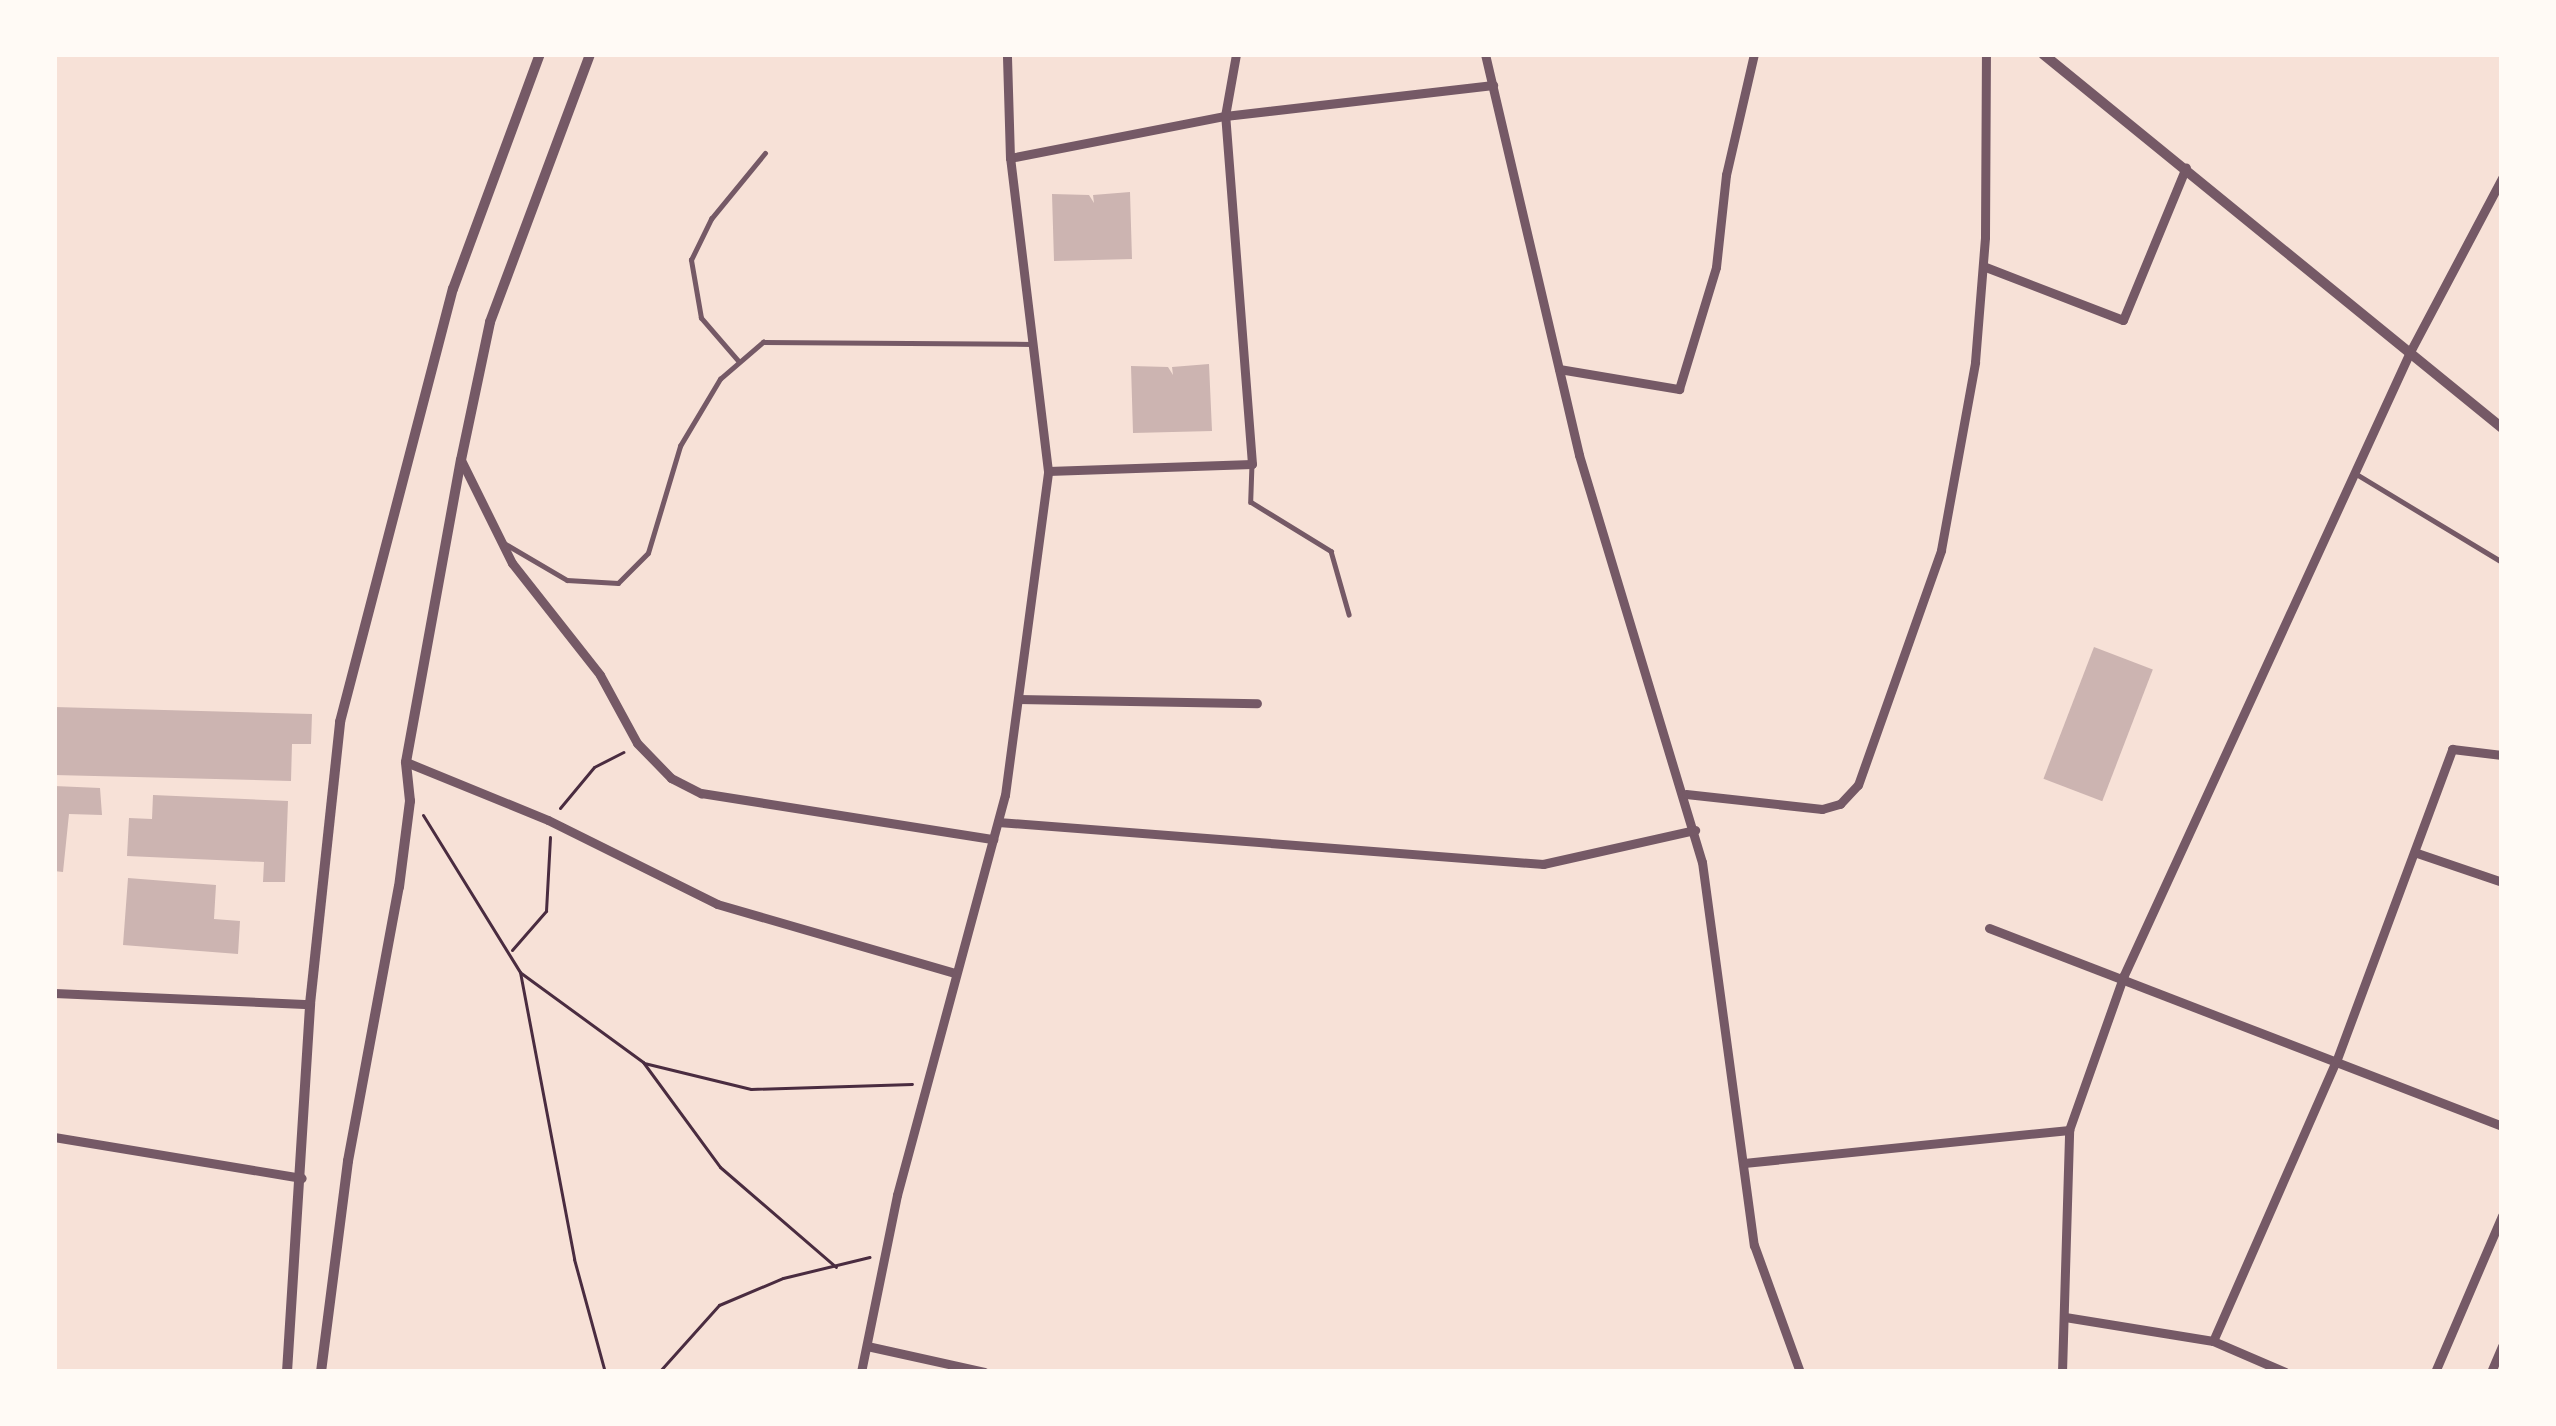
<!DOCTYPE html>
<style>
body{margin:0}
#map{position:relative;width:2556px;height:1426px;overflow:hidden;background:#f7e1d7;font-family:Jost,sans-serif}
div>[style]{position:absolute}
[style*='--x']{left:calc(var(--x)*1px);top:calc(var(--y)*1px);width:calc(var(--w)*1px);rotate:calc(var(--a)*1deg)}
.building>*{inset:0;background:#ccb4b1;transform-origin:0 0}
.path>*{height:3px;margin:-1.5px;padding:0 1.5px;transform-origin:1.5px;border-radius:1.5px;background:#4a2c40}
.service>*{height:4.5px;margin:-2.25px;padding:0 2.25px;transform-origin:2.25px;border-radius:2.25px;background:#755966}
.minor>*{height:9px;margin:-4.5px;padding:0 4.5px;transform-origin:4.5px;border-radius:4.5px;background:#755966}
.tertiary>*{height:10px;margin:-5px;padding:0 5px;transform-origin:5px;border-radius:5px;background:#755966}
span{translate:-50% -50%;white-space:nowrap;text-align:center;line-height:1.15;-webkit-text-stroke:10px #fffaf5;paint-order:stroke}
.frame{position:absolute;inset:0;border:57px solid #fffaf5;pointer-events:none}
</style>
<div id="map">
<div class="building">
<i style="clip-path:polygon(1130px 192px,1132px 259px,1054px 261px,1052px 194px,1089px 195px,1094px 203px,1093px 195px)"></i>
<i style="clip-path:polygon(1209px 364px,1212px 431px,1133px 433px,1131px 366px,1168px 367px,1173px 375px,1172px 367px)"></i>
<i style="left:2094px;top:647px;width:63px;height:141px;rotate:21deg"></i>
<i style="clip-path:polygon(54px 707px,312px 714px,311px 744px,292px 744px,291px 781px,54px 775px)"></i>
<i style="clip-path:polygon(54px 786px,100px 788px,102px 815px,69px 814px,63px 872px,54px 871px)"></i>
<i style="clip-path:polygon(153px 795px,288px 801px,285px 882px,263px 882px,264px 862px,127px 856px,129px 818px,152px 819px)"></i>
<i style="clip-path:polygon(128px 878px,216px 885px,214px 919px,240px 921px,238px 954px,123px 945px)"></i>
</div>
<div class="path">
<i style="--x:560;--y:808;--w:53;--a:-50.3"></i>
<i style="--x:594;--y:767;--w:33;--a:-27"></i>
<i style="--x:423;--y:815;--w:185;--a:58.3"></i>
<i style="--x:520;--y:972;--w:292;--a:79.3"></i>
<i style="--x:574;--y:1259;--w:117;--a:74.7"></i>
<i style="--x:512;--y:950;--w:52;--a:-48.9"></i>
<i style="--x:546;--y:911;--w:74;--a:-86.9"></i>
<i style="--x:521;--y:973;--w:151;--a:36.1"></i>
<i style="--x:643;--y:1062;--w:130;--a:53.7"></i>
<i style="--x:720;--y:1167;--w:153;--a:40.8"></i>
<i style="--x:644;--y:1063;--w:110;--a:13.7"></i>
<i style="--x:751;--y:1089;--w:161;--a:-1.8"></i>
<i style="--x:659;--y:1372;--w:90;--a:-48.2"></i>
<i style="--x:719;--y:1305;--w:69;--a:-22.9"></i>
<i style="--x:783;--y:1278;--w:89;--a:-13.6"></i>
</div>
<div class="service">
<i style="--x:739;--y:362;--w:58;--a:-130.8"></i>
<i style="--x:701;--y:318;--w:59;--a:-99.8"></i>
<i style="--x:691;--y:260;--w:46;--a:-64"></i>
<i style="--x:711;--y:219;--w:85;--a:-50.7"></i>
<i style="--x:1252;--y:464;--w:38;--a:92"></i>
<i style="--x:1251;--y:502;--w:94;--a:31.5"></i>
<i style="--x:1331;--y:551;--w:66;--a:74.1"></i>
<i style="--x:2358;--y:475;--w:168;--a:31.1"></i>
<i style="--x:504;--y:543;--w:73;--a:30.4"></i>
<i style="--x:567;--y:580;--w:51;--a:3.4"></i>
<i style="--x:618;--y:583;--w:42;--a:-45"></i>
<i style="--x:648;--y:553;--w:112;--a:-73.3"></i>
<i style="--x:680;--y:446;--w:78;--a:-59.2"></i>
<i style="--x:720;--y:379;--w:57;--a:-40.7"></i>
<i style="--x:763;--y:342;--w:269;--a:0.4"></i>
</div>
<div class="minor">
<i style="--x:1485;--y:54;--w:412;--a:76.8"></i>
<i style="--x:1579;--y:455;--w:425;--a:73.2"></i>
<i style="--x:1702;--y:862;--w:387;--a:82.3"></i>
<i style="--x:1754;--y:1245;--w:135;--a:70.1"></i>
<i style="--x:1010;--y:158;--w:219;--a:-11.1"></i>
<i style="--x:1225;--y:116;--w:270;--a:-6.6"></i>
<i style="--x:1983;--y:266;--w:150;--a:21.1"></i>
<i style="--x:2123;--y:320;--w:165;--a:-67.6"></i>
<i style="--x:1559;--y:369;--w:122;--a:9.5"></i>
<i style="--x:1679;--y:389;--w:127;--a:-73.1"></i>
<i style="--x:1716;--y:267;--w:93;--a:-83.8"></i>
<i style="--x:1726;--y:175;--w:124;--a:-77"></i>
<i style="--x:461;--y:460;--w:115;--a:63.7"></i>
<i style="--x:512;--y:563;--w:142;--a:51.8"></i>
<i style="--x:600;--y:675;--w:77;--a:61.4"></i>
<i style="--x:637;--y:743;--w:49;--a:45.8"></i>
<i style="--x:671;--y:778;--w:34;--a:27"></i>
<i style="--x:701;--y:793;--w:296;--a:9"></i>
<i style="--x:1048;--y:471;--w:204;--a:-2"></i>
<i style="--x:1252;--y:464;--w:349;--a:-94.4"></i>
<i style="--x:1225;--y:116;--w:63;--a:-79.9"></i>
<i style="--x:1018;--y:699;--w:239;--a:1"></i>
<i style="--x:406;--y:762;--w:153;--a:22.2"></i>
<i style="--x:548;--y:820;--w:189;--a:26.4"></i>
<i style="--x:717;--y:904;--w:248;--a:16.2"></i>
<i style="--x:1686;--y:794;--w:137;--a:6.3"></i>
<i style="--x:1822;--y:809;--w:19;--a:-16"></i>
<i style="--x:1840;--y:804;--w:26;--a:-47"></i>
<i style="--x:1858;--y:785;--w:249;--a:-70.5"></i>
<i style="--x:1941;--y:550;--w:191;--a:-79.7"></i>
<i style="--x:1975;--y:362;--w:125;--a:-85.4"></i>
<i style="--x:1985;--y:237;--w:183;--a:-89.7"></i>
<i style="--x:998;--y:822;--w:547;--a:4.41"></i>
<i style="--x:1543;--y:864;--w:156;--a:-12.6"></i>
<i style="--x:2417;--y:853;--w:90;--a:18.8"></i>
<i style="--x:1989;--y:928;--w:550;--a:21.1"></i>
<i style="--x:54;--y:993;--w:256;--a:2.5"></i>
<i style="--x:54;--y:1137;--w:251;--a:9.4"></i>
<i style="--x:1744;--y:1163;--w:327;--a:-5.8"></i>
<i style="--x:2065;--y:1317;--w:150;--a:9.2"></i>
<i style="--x:867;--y:1346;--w:120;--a:12.5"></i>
<i style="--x:861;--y:1372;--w:181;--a:-78.5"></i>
<i style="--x:897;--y:1195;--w:414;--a:-74.9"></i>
<i style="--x:1005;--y:795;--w:327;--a:-82.4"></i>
<i style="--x:1048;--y:471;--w:315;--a:-96.9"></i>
<i style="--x:1010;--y:158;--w:104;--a:-91.7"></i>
<i style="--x:2062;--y:1372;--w:242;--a:-88.3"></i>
<i style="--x:2069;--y:1130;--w:164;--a:-70.5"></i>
<i style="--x:2124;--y:975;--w:688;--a:-65.34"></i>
<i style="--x:2411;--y:350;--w:195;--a:-62.1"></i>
<i style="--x:2285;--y:1372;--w:78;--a:-156.7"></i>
<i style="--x:2213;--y:1341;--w:308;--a:-66.3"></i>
<i style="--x:2337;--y:1059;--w:331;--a:-69.6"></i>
<i style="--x:2452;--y:749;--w:50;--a:6.8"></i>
<i style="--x:2435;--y:1372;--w:170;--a:-66.8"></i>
<i style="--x:2491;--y:1372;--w:28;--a:-67"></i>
</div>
<div class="tertiary">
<i style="--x:2043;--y:54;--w:592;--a:39.17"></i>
<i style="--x:287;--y:1372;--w:369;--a:-86.4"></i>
<i style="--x:310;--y:1004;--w:284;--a:-83.9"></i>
<i style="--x:340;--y:722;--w:448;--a:-75.4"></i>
<i style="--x:453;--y:289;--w:251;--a:-69.7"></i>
<i style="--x:321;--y:1372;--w:213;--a:-82.7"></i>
<i style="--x:348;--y:1161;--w:279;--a:-79.5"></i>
<i style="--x:399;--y:887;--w:87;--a:-82.7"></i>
<i style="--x:410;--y:801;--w:39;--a:-96"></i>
<i style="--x:406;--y:762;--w:307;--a:-79.7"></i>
<i style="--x:461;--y:460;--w:141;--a:-78.1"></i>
<i style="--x:490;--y:322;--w:286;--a:-69.5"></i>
</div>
<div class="frame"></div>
</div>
